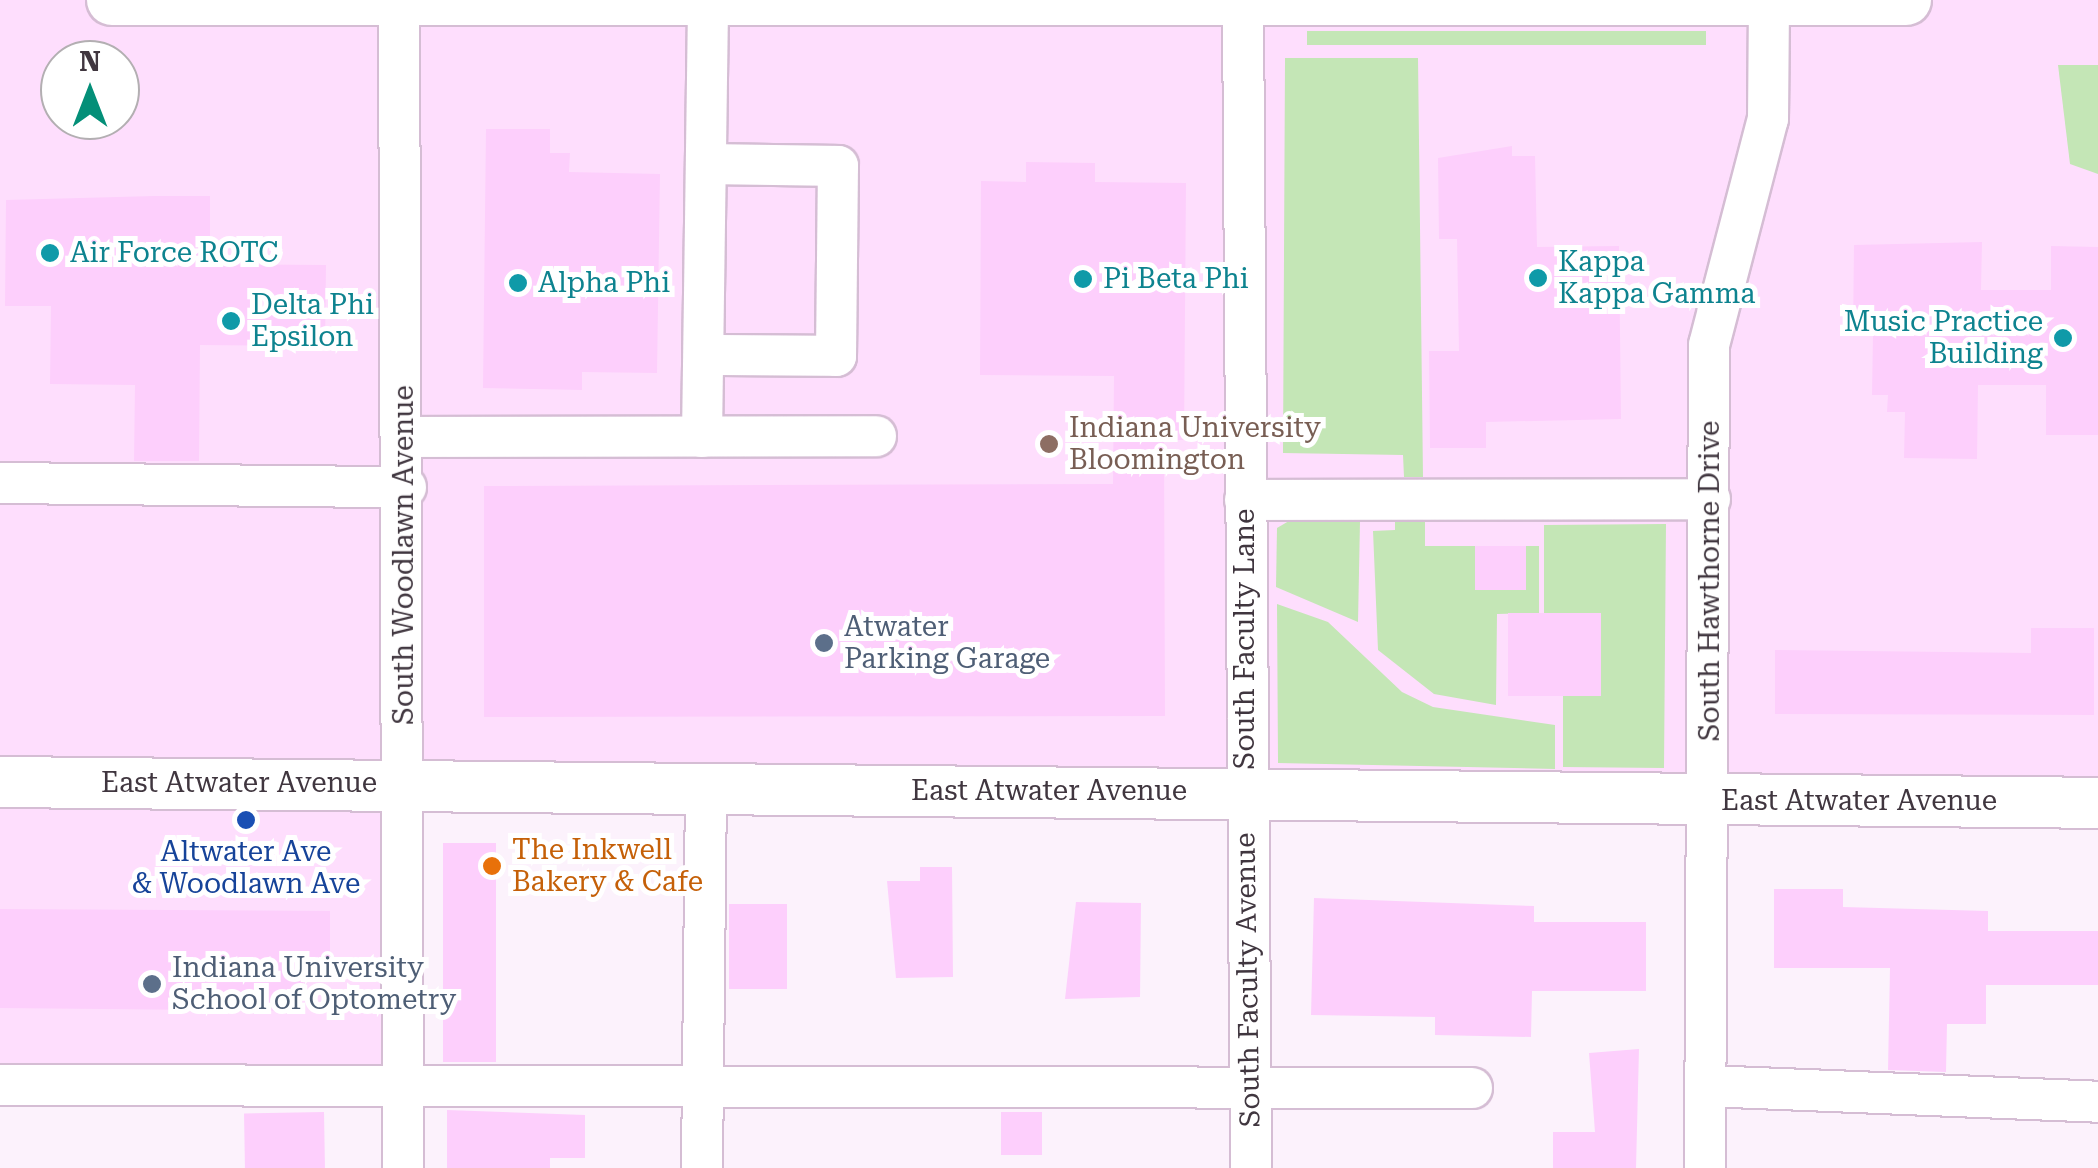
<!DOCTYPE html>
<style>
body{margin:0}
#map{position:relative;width:2098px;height:1168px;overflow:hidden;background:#fcf2fc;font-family:"Roboto Serif",serif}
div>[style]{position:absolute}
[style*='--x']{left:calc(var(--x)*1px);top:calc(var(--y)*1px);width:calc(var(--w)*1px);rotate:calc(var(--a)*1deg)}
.built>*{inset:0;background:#fedefd}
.green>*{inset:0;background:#c4e6b6;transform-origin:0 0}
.building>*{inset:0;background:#fdcffc;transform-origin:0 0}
.roads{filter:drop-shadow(2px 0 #d5bdd4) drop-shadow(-2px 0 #d5bdd4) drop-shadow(0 2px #d5bdd4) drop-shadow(0 -2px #d5bdd4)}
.minor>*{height:40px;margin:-20px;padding:0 20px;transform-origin:20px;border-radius:20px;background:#fff}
.major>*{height:50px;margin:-25px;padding:0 25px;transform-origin:25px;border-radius:25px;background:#fff}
.dots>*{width:28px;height:28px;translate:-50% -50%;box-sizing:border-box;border:5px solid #fff;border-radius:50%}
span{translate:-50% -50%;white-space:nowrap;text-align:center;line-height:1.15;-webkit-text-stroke:10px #fff;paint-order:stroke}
.culture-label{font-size:28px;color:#0d838f}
.left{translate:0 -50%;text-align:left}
.right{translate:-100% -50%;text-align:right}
.education-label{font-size:28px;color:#785e54}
.street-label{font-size:28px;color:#40363f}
.service-label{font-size:28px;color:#4e5e75}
.food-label{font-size:28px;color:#c56008}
.transit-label{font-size:28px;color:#164399}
.north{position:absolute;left:40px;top:40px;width:100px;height:100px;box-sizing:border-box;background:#fff;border:2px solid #b3afb2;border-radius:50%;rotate:0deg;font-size:28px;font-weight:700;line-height:40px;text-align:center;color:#40363f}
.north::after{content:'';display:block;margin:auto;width:35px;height:45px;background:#048f78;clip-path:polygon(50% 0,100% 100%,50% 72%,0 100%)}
</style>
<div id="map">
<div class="built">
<i style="clip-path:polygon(evenodd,0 0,2098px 0,2098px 788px,388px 768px,388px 1075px,0 1075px,0 0,60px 60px,120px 60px,120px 120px,60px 120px,60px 60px)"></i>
</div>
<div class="green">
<i style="left:1706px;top:31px;width:14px;height:399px;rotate:90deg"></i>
<i style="clip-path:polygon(1285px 58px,1418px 58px,1423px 477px,1404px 477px,1403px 455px,1283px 453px)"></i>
<i style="clip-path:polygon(2058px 65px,2098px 65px,2098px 174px,2070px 164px)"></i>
<i style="clip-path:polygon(1395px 517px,1425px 517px,1425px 546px,1475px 546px,1476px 590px,1525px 590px,1526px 546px,1539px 546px,1539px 613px,1497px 614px,1496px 705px,1434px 694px,1378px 650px,1373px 531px,1395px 530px)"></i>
<i style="clip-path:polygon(1294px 518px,1360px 521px,1358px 622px,1276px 587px,1277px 528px)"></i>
<i style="clip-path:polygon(1666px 524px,1664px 768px,1563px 767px,1563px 696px,1601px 696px,1601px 614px,1544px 613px,1544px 525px)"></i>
<i style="clip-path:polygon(1277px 604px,1328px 622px,1402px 692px,1433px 707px,1555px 725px,1555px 769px,1278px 763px)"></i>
</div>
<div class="building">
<i style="clip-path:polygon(486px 129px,550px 129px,550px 153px,570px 153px,569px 172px,660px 174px,657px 373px,582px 372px,582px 390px,483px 388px)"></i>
<i style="clip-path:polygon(1512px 146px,1512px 156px,1535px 156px,1537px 247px,1619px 246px,1621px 419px,1486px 422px,1486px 448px,1430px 448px,1429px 351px,1459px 351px,1457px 239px,1439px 239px,1438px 158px)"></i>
<i style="clip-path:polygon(1026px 162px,1095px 163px,1095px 182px,1186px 183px,1184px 440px,1164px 440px,1165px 716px,484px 717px,484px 486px,1113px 484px,1114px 376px,980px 375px,981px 181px,1026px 182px)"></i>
<i style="clip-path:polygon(154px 196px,210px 196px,210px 264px,326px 265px,325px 346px,200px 345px,199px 461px,134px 461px,135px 385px,50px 384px,51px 306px,5px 306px,6px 200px)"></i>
<i style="clip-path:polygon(1982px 242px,1981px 290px,2051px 290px,2051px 246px,2098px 247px,2098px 435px,2046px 435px,2046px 385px,1978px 385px,1977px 459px,1904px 458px,1905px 412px,1887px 412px,1888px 395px,1872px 395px,1873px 335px,1853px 334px,1854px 245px)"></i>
<i style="left:1475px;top:546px;width:51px;height:44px"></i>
<i style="left:1508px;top:613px;width:93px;height:83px"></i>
<i style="clip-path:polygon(2031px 628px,2094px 628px,2094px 715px,1775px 714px,1775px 650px,2031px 653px)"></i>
<i style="left:496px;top:843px;width:219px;height:53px;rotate:90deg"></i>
<i style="clip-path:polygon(920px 867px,952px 867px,953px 977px,896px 978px,887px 881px,920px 881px)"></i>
<i style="clip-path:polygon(1774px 889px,1843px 889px,1843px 907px,1988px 911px,1988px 931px,2098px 931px,2098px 985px,1986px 985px,1986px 1024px,1947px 1024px,1946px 1072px,1888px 1070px,1890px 968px,1774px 968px)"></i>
<i style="clip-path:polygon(1314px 898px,1534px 906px,1534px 922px,1646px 922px,1646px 991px,1532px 991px,1531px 1037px,1435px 1035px,1435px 1017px,1311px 1015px)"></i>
<i style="clip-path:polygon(1076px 902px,1141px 903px,1140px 997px,1065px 999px)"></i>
<i style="left:729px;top:904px;width:58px;height:85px"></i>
<i style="clip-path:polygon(0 909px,330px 911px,330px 958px,304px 960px,302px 1011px,0 1008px)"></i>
<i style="clip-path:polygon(1639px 1049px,1636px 1168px,1553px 1168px,1553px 1132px,1595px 1132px,1589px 1053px)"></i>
<i style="clip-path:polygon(447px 1110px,585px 1115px,585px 1158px,550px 1158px,550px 1168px,447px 1168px)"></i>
<i style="left:324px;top:1112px;width:56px;height:80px;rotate:89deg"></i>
<i style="left:1001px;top:1112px;width:41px;height:43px"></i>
</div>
<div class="roads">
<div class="minor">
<i style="--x:399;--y:2;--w:1166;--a:89.8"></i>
<i style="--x:1243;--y:5;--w:1163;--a:89.61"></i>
<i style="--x:705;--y:355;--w:131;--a:0.4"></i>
<i style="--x:836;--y:356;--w:190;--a:-89.4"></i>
<i style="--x:838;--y:166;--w:129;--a:-179.1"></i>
<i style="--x:406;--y:437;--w:470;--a:-0.1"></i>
<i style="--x:702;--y:437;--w:432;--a:-89.2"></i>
<i style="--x:0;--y:483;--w:406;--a:0.6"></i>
<i style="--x:1245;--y:500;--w:465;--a:-0.1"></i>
<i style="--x:0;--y:1085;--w:1472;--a:0.12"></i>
<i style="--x:1706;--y:1086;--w:392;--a:2.3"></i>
<i style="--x:702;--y:1168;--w:379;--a:-89.4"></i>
<i style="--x:1705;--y:1168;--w:823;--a:-89.72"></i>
<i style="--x:1709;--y:345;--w:234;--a:-75.4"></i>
<i style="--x:1768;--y:119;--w:118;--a:-89.5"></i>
</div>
<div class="major">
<i style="--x:112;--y:0;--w:1794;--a:0"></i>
<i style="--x:0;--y:782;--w:2098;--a:0.57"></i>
</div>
</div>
<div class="dots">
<i style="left:50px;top:253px;background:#0f9aa8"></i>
<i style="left:1538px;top:278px;background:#0f9aa8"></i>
<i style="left:1083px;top:279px;background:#0f9aa8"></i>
<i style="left:518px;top:283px;background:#0f9aa8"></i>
<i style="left:231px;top:321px;background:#0f9aa8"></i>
<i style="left:2063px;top:338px;background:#0f9aa8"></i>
<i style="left:1049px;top:444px;background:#8d6e63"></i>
<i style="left:824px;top:643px;background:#5c6f8a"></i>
<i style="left:246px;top:820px;background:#1a4fb4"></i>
<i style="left:492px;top:866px;background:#e8710a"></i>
<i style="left:152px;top:984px;background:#5c6f8a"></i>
</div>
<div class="culture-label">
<span class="left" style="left:70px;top:253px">Air Force ROTC</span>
<span class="left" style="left:1558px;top:278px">Kappa<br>Kappa Gamma</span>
<span class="left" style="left:1103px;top:279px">Pi Beta Phi</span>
<span class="left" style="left:538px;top:283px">Alpha Phi</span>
<span class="left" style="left:251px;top:321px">Delta Phi<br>Epsilon</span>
<span class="right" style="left:2043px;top:338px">Music Practice<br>Building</span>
</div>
<div class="education-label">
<span class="left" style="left:1069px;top:444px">Indiana University<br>Bloomington</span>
</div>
<div class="street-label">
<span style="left:404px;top:555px;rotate:-90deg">South Woodlawn Avenue</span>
<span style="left:1710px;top:581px;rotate:-90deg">South Hawthorne Drive</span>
<span style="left:1245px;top:639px;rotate:-90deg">South Faculty Lane</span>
<span style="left:239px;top:783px">East Atwater Avenue</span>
<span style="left:1049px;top:791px">East Atwater Avenue</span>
<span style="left:1859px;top:801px">East Atwater Avenue</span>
<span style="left:1248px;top:980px;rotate:-91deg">South Faculty Avenue</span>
</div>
<div class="service-label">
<span class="left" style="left:844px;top:643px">Atwater<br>Parking Garage</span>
<span class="left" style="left:172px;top:984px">Indiana University<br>School of Optometry</span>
</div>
<div class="food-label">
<span class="left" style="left:512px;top:866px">The Inkwell<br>Bakery &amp; Cafe</span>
</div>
<div class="transit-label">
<span style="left:246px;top:868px">Altwater Ave<br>&amp; Woodlawn Ave</span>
</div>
<div class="north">N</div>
</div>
